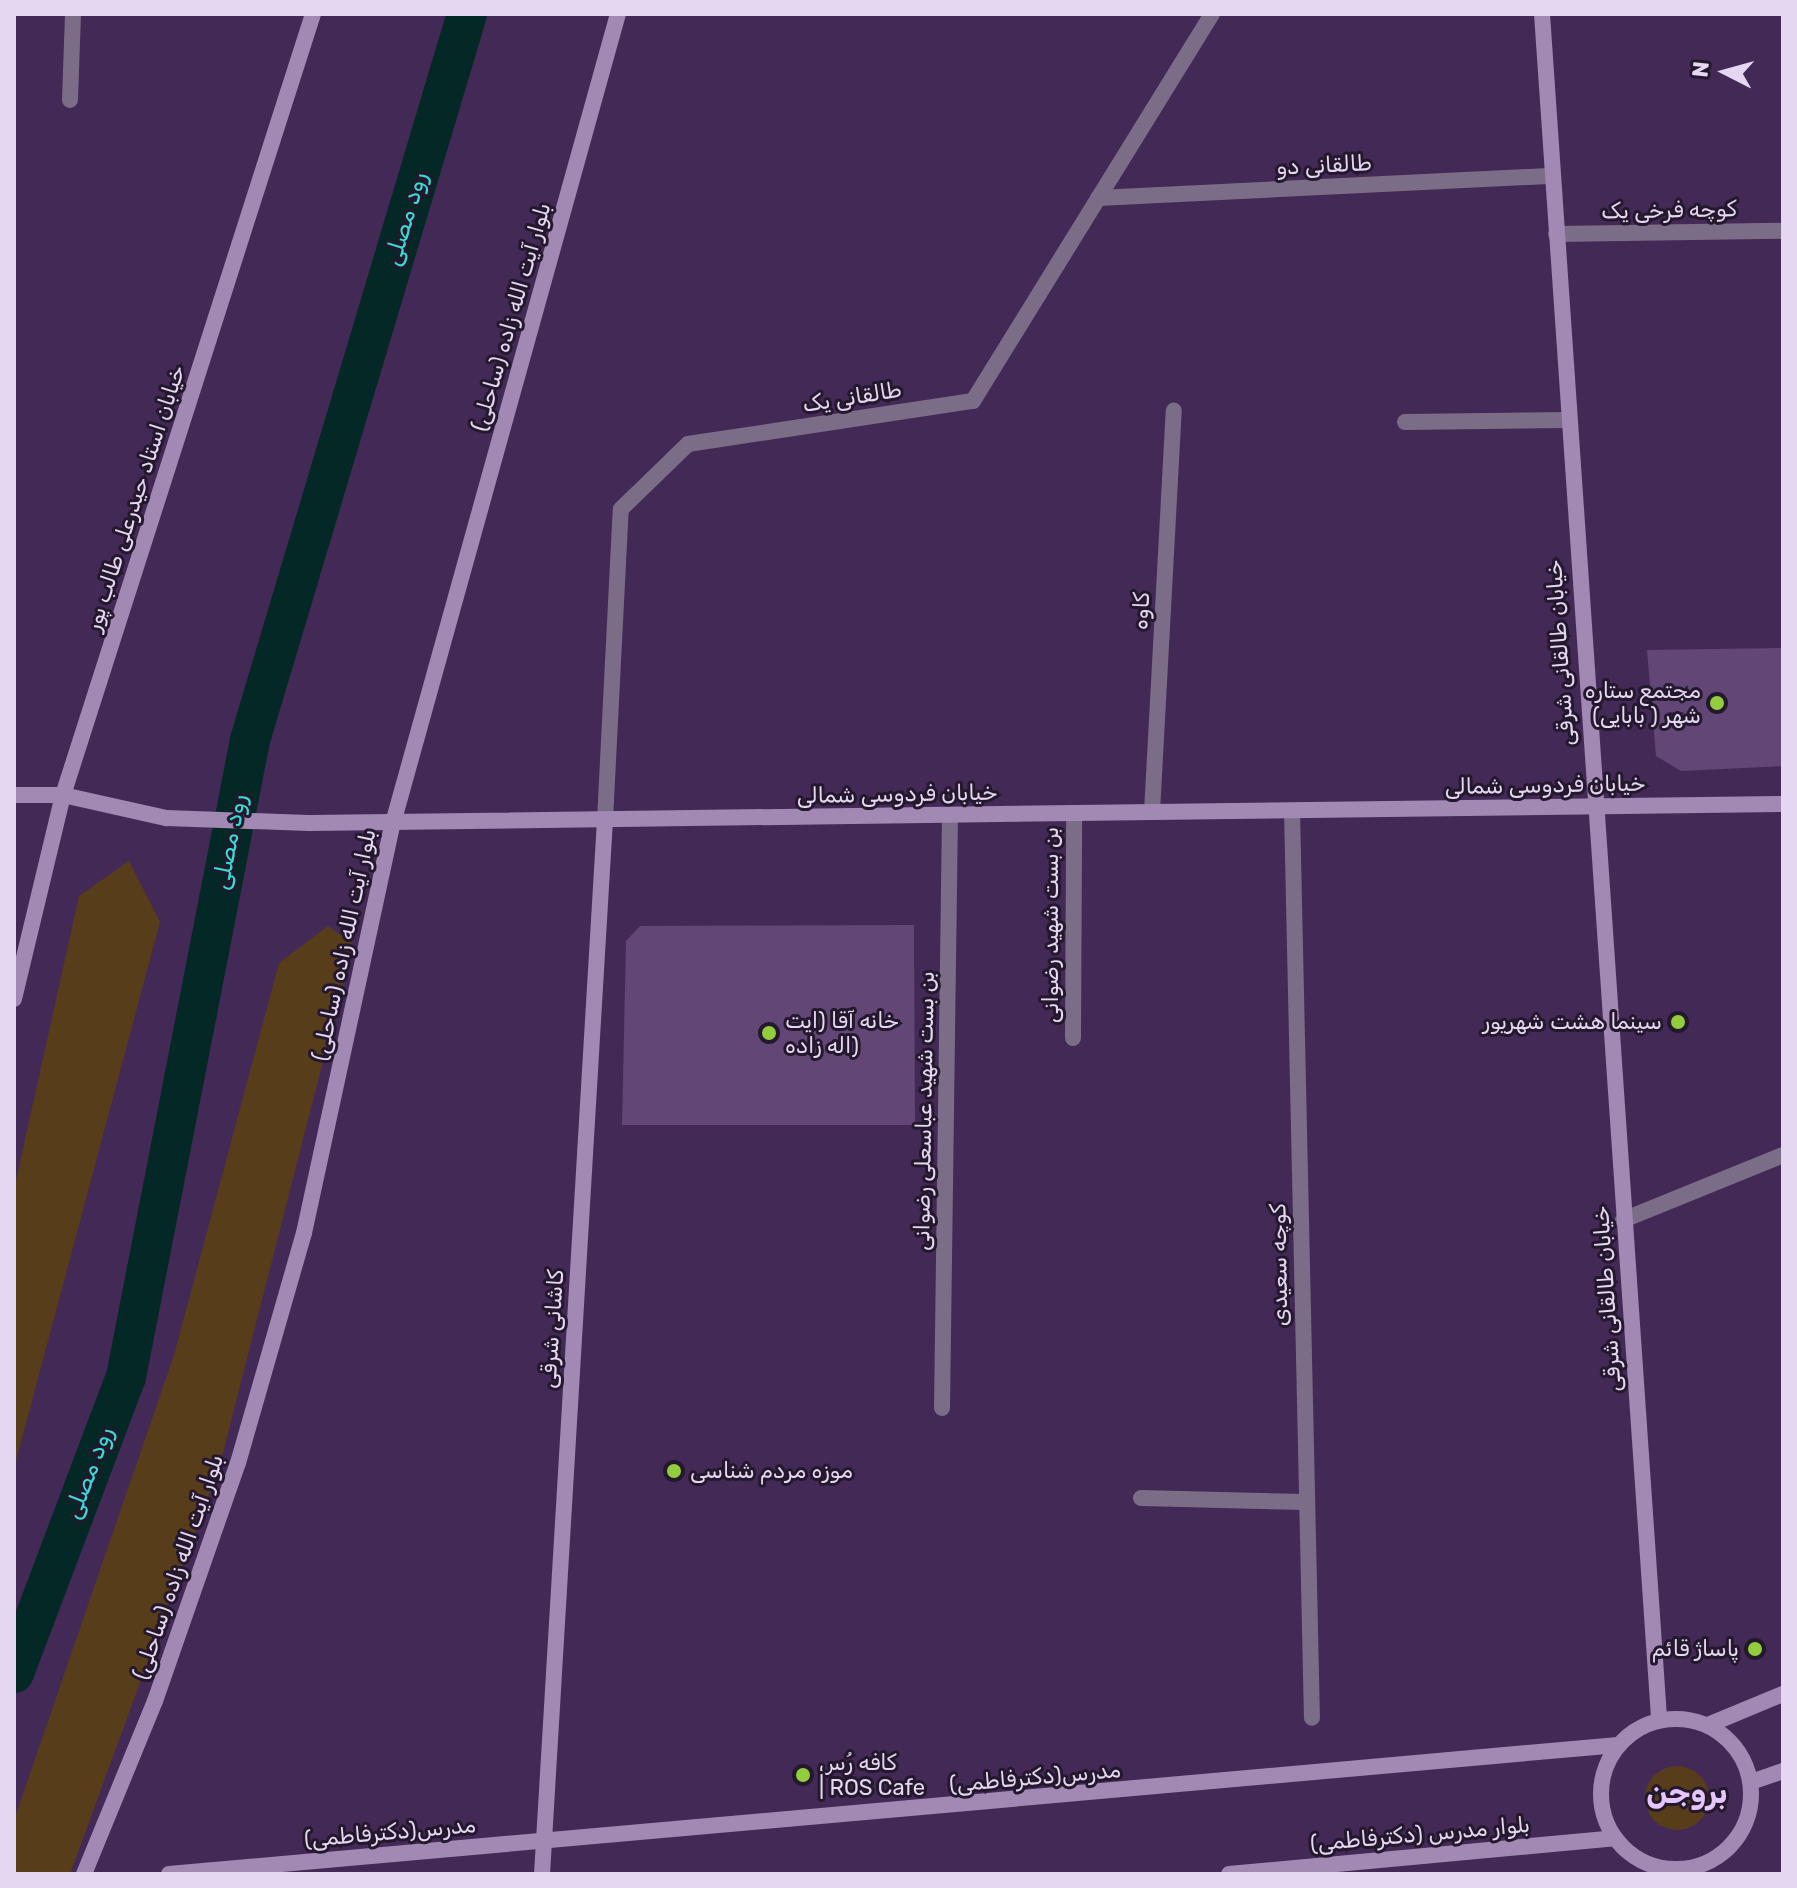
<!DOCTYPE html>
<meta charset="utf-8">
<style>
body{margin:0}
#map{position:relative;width:1797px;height:1888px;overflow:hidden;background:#432956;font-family:Rubik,"Noto Naskh Arabic",sans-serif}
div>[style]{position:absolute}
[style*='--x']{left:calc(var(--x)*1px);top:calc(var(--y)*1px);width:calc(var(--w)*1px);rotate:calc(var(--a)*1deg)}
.green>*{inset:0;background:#583d1b}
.round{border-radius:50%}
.canal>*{height:40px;margin:-20px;padding:0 20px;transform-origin:20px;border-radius:20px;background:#042826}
.building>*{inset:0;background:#624776}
.lane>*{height:16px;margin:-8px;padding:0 8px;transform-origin:8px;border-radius:8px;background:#7b6c87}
.street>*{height:16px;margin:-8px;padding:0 8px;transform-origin:8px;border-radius:8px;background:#7b6c87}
.secondary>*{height:16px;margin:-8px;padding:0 8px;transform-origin:8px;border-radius:8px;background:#a189b4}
.secondary>.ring{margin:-8px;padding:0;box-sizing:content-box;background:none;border:16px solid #a189b4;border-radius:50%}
.dots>*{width:22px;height:22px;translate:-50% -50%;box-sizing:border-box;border:4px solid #24182c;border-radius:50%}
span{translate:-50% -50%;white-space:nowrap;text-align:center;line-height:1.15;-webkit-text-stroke:6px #24182c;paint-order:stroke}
.street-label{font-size:22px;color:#e5d6f2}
.poi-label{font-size:22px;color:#e5d6f2}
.right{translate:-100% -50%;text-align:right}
.left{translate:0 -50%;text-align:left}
.water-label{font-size:24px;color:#35ddd4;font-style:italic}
.district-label{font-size:30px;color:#e4c6fd;font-weight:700}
.frame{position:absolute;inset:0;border:16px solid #e5d6f2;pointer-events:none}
.north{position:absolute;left:1685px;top:32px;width:80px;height:80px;-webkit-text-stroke:6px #24182c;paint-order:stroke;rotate:276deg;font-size:22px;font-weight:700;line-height:32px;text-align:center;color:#e5d6f2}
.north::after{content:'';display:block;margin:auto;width:28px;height:36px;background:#e5d6f2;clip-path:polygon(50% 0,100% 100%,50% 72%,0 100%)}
</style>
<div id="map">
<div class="green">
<i style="clip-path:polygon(129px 861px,160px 922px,14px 1468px,14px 1189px,79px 896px)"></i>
<i style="clip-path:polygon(328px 926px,353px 944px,220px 1464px,70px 1874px,14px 1874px,14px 1820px,174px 1355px,279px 963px)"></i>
<i class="round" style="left:1645px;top:1766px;width:64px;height:64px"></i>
</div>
<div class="canal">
<i style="--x:14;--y:1673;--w:316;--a:-69.3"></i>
<i style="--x:126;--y:1377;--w:649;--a:-78.98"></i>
<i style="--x:250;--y:740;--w:758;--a:-73.36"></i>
</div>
<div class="building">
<i style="clip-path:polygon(1783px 648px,1783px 766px,1681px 771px,1656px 756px,1647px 650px)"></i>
<i style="clip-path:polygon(914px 925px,915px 1125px,622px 1125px,626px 941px,640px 926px)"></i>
</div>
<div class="lane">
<i style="--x:1141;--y:1498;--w:164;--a:1.4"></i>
</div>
<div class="street">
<i style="--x:70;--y:100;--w:86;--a:-88"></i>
<i style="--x:1098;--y:198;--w:455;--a:-2.8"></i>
<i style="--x:1556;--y:234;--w:227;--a:-0.8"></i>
<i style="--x:1405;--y:422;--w:163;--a:-0.7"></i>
<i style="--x:1292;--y:811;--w:907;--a:88.74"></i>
<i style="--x:1152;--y:812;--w:402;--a:-86.9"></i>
<i style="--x:605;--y:820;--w:311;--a:-87.1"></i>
<i style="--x:621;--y:509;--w:93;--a:-44.1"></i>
<i style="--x:688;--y:444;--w:288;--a:-8.6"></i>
<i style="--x:973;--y:401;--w:455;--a:-58.3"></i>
<i style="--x:1073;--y:1038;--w:225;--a:-89.7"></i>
<i style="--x:1623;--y:1220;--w:173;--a:-22.1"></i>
<i style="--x:942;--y:1408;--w:593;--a:-89.23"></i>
</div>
<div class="secondary">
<i style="--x:1542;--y:14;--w:1709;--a:86.07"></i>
<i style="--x:14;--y:795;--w:49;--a:0"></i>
<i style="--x:63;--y:795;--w:106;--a:12.6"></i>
<i style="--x:166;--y:818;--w:143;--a:2"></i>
<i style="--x:309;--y:823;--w:1474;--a:-0.74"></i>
<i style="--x:14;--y:999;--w:210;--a:-76.5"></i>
<i style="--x:63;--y:795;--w:820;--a:-72.25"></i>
<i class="ring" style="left:1601px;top:1719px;width:134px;height:134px"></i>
<i style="--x:1708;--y:1725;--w:81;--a:-22.5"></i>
<i style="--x:1751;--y:1782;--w:34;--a:-19"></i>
<i style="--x:84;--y:1874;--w:187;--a:-67.7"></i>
<i style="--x:155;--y:1701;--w:252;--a:-70.8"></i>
<i style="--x:238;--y:1463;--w:239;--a:-74"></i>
<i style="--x:304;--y:1233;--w:420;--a:-77.8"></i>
<i style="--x:393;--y:823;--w:840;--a:-74.46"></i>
<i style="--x:169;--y:1874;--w:1455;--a:-5.09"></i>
<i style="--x:542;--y:1874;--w:1056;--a:-86.58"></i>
<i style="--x:1229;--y:1874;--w:387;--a:-5.3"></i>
</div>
<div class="dots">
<i style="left:1717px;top:703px;background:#92cd3e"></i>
<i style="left:1678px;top:1022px;background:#92cd3e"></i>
<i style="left:769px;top:1033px;background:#92cd3e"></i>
<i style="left:674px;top:1471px;background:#92cd3e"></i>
<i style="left:1755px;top:1649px;background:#92cd3e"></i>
<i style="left:803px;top:1775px;background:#92cd3e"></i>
</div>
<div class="street-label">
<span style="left:1324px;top:165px;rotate:-3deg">طالقانی دو</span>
<span style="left:1669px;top:210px;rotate:-1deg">کوچه فرخی یک</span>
<span style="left:511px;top:317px;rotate:-74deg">بلوار آیت الله زاده (ساحلی)</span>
<span style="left:852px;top:397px;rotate:-9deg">طالقانی یک</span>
<span style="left:135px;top:498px;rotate:-72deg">خیابان استاد حیدرعلی طالب پور</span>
<span style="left:1141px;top:611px;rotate:-87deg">کاوه</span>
<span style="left:1560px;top:653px;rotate:-94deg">خیابان طالقانی شرقی</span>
<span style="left:1545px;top:785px;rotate:-1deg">خیابان فردوسی شمالی</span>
<span style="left:897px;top:794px;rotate:-1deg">خیابان فردوسی شمالی</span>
<span style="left:1051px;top:925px;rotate:-90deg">بن بست شهید رضوانی</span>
<span style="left:344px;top:945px;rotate:-78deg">بلوار آیت الله زاده (ساحلی)</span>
<span style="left:924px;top:1111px;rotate:-89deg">بن بست شهید عباسعلی رضوانی</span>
<span style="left:1279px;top:1265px;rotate:-91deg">کوچه سعیدی</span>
<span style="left:1607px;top:1299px;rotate:-94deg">خیابان طالقانی شرقی</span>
<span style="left:552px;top:1329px;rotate:-86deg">کاشانی شرقی</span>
<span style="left:178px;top:1567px;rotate:-71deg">بلوار آیت الله زاده (ساحلی)</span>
<span style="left:1035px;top:1777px;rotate:-5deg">مدرس(دکترفاطمی)</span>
<span style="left:390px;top:1832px;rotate:-5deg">مدرس(دکترفاطمی)</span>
<span style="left:1420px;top:1834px;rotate:-5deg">بلوار مدرس (دکترفاطمی)</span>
</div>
<div class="poi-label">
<span class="right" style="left:1701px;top:703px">مجتمع ستاره<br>شهر ( بابایی)</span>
<span class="left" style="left:785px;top:1033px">خانه آقا (ایت<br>اله زاده)</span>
<span class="right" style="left:1662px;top:1022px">سینما هشت شهریور</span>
<span class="left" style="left:690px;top:1471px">موزه مردم شناسی</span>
<span class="right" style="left:1739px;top:1649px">پاساژ قائم</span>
<span class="left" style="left:819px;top:1775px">کافه رُس<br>| ROS Cafe</span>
</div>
<div class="water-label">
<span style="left:406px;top:219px;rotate:-73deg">رود مصلی</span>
<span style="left:230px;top:842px;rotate:-79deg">رود مصلی</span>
<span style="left:89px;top:1473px;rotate:-69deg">رود مصلی</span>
</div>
<div class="district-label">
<span style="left:1687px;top:1793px">بروجن</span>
</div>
<div class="frame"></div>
<div class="north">N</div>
</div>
